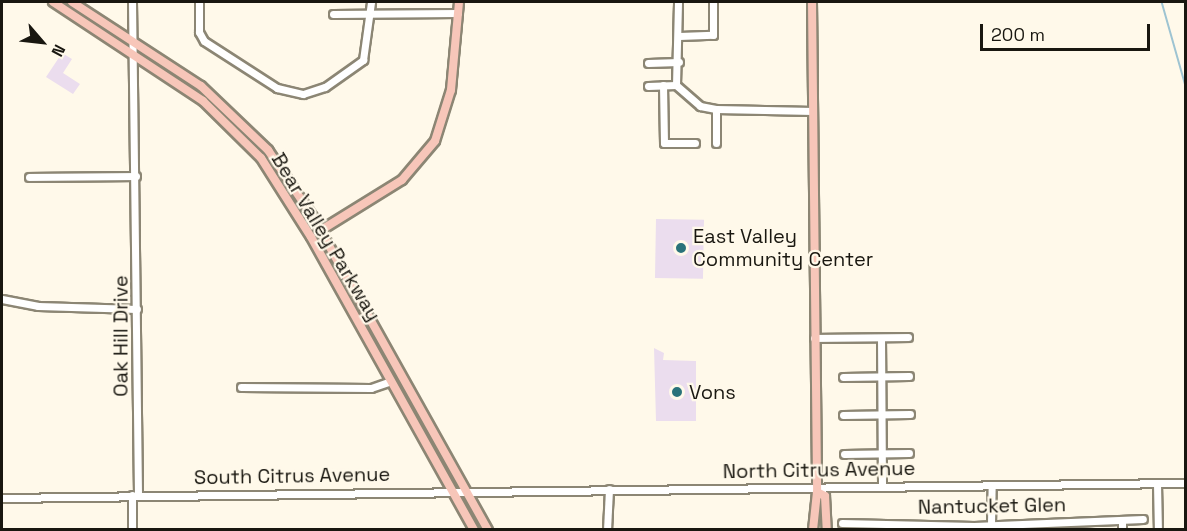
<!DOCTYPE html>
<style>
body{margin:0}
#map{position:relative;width:1187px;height:531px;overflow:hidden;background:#fff9ea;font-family:"Space Grotesk",sans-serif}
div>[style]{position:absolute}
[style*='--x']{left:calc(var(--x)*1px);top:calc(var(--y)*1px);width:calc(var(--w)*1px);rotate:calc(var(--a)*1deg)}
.stream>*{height:1.5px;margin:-0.75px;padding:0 0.75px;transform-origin:0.75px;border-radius:0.75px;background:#9ec4d2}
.building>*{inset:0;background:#ebddee;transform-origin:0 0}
.roads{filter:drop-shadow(2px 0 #8c8674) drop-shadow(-2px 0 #8c8674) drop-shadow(0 2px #8c8674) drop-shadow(0 -2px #8c8674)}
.minor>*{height:7px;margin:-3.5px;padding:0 3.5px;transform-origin:3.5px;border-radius:3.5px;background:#fff}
.major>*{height:8px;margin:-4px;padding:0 4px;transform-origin:4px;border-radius:4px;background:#f7c6b9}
.dots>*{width:16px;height:16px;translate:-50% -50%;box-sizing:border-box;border:3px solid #fff9ea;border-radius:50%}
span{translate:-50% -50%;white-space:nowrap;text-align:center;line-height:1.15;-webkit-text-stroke:4.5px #fff9ea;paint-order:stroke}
.street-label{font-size:20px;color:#191710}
.poi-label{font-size:20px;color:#191710}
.left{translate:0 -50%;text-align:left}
.frame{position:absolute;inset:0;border:3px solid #191710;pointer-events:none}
.north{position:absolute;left:12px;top:12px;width:60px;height:60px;-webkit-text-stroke:4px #fff9ea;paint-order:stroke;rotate:118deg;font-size:16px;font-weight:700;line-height:24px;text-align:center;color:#191710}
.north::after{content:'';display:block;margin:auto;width:21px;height:27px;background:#191710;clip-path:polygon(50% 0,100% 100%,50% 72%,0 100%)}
.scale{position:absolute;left:980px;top:24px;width:170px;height:27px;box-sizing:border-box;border:3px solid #191710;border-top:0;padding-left:8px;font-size:18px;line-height:21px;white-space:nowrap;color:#191710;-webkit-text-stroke:4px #fff9ea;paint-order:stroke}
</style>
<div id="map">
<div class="stream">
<i style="--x:1162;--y:2;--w:87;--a:74.1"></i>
</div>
<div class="building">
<i style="clip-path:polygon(62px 53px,72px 59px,63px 73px,80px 84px,73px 94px,46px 77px)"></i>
<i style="left:656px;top:219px;width:48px;height:59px;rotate:1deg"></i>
<i style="clip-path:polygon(654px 348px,664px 353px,663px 360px,696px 361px,696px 421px,656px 421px)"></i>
</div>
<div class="roads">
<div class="minor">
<i style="--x:132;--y:2;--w:493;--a:89.3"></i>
<i style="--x:199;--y:2;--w:30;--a:90"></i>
<i style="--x:199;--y:32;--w:10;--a:61"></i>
<i style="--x:204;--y:41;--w:87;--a:32.8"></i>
<i style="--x:277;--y:88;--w:27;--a:13"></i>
<i style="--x:303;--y:94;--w:23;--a:-18"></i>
<i style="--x:325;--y:87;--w:47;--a:-35.4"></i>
<i style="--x:363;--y:60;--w:59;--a:-82.1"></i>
<i style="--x:333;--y:14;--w:125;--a:-0.5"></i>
<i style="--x:679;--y:36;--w:34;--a:-2"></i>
<i style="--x:713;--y:35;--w:33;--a:-90"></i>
<i style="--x:648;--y:63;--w:31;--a:-2"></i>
<i style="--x:663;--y:85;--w:58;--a:89"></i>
<i style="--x:664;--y:143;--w:31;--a:0"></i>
<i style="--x:676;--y:85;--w:32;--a:41"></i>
<i style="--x:700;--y:106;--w:16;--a:11"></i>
<i style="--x:716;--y:109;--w:97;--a:1.2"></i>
<i style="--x:676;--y:85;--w:83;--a:-88.6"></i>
<i style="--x:648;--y:86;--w:28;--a:-2"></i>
<i style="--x:716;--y:143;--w:34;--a:-90"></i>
<i style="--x:29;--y:177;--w:107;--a:-0.5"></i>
<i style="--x:2;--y:299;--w:37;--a:11"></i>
<i style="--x:38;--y:306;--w:99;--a:1.7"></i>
<i style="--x:814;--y:338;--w:94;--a:-0.6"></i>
<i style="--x:881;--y:338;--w:147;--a:89.6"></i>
<i style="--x:843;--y:377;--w:66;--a:-0.9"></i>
<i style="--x:241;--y:387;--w:130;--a:0.4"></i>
<i style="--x:371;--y:388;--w:21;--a:-19"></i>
<i style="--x:843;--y:415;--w:67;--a:-0.9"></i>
<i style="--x:844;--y:454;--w:65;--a:-0.9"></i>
<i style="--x:1157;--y:484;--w:46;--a:88.8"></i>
<i style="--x:132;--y:495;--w:35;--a:90"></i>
<i style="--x:2;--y:498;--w:1184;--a:-0.73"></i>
<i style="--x:1122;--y:520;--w:10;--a:90"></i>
<i style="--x:842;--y:523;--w:132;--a:1.3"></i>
<i style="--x:974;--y:526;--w:169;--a:-2.4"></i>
<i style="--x:991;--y:524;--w:39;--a:-89"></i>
<i style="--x:607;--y:530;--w:41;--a:-87.2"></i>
</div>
<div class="major">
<i style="--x:53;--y:2;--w:180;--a:33.4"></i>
<i style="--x:203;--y:101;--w:81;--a:44.5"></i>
<i style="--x:261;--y:158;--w:93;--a:57.7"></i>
<i style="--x:311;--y:237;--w:335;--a:60.9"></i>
<i style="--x:72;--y:2;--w:154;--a:33.1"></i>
<i style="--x:201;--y:86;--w:93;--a:43.7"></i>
<i style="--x:268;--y:150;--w:81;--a:56.1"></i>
<i style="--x:313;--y:217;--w:359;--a:60.8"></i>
<i style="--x:812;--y:2;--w:490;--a:89.4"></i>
<i style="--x:817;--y:492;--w:38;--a:96"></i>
<i style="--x:318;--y:232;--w:99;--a:-31.8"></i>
<i style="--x:402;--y:180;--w:51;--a:-49.8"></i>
<i style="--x:435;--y:141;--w:53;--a:-72.6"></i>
<i style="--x:451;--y:90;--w:88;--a:-84.8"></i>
<i style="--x:817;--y:492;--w:9;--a:27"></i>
<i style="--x:825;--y:496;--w:34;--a:87"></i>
</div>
</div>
<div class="dots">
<i style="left:681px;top:248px;background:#29727a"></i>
<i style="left:677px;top:392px;background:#29727a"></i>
</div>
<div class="street-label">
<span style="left:326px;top:237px;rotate:59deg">Bear Valley Parkway</span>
<span style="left:121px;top:336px;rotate:-90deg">Oak Hill Drive</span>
<span style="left:819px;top:470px;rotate:-1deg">North Citrus Avenue</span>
<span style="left:292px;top:476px;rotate:-1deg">South Citrus Avenue</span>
<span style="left:992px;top:506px;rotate:-1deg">Nantucket Glen</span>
</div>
<div class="poi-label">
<span class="left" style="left:693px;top:248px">East Valley<br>Community Center</span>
<span class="left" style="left:689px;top:392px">Vons</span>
</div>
<div class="frame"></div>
<div class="north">N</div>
<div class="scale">200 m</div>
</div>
